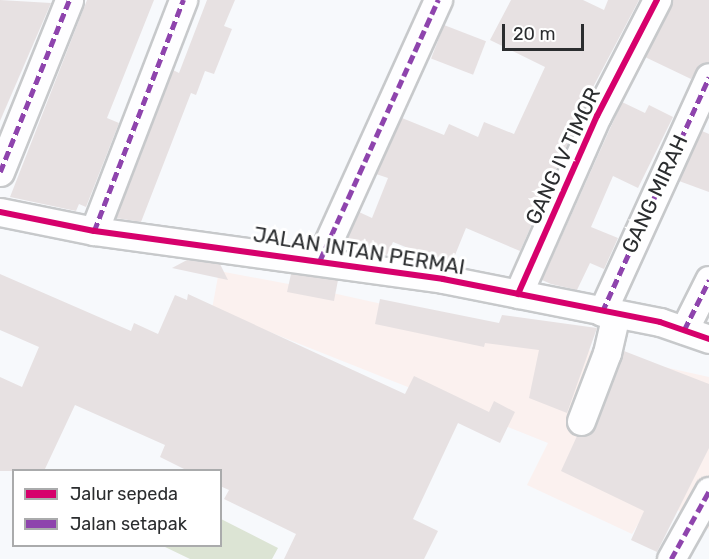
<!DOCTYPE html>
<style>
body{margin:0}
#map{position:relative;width:709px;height:559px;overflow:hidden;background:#f7f9fc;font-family:Rubik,sans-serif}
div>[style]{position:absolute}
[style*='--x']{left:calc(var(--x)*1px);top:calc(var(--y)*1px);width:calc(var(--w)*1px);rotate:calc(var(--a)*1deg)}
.commercial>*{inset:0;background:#fbf1ef}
.green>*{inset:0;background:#dce4d4}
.building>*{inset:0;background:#e7e1e2;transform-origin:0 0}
.roads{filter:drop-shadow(2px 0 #c7c9cb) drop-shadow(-2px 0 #c7c9cb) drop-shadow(0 2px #c7c9cb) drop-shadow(0 -2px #c7c9cb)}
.street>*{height:27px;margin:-13.5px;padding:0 13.5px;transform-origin:13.5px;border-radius:13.5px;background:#fefeff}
.quiet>*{height:4.5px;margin-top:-2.25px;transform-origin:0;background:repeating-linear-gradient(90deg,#8e44ad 0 9px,transparent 0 13.5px)}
.cycleway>*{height:6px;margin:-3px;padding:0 3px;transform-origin:3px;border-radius:3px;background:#d6006c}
span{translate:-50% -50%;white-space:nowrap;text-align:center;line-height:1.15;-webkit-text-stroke:6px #fff;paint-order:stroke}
.street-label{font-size:21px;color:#2b2d2f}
.legend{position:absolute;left:12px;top:469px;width:210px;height:78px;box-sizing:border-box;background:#fff;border:2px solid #aaabac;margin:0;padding:8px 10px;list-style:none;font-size:18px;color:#2b2d2f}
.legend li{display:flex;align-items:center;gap:12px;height:30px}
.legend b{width:30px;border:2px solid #aaabac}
.scale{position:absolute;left:502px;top:24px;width:82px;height:27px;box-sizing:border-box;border:3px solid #2b2d2f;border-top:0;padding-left:8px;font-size:18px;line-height:21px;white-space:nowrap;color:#2b2d2f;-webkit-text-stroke:4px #fff;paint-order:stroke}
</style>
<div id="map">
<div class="commercial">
<i style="clip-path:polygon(219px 271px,310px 288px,709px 377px,709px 529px,655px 496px,632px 534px,527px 485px,548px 443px,212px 309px)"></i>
</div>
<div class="green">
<i style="clip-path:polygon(221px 519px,278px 548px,272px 559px,190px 559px,163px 546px,220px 546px)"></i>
</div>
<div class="building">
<i style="clip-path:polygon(0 0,51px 3px,0 121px)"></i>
<i style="clip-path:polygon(87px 0,154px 0,107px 118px,119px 123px,86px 207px,79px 204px,76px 211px,10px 197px)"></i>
<i style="clip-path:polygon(207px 0,235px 0,224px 26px,232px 29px,214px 74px,205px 71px,196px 95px,191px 93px,141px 222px,116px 218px,173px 70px,179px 73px)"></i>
<i style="clip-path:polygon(511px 0,583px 0,604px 10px,608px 0,639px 0,592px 89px,520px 251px,466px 228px,451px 265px,393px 242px,387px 255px,365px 252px,345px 243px,359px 212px,372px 218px,388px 178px,376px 174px,402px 118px,444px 135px,449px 124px,478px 137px,484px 122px,514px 134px,545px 67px,490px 40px)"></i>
<i style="clip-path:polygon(673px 0,709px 0,709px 62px,699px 65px,691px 79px,645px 57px)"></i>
<i style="left:444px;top:25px;width:45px;height:36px;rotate:21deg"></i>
<i style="clip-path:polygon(622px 102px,645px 113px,649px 105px,673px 117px,638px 188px,613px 176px,591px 227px,618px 238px,604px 269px,590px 263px,577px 290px,551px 284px,542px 280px)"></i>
<i style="clip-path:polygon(702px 131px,709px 134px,709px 192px,679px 181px)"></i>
<i style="clip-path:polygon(187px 260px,220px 264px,228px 280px,172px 268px)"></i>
<i style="clip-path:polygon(0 274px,131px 331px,134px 323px,158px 334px,175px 295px,187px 300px,188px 294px,405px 394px,414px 376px,489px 412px,494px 401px,515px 412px,500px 443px,458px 423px,413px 519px,438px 531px,424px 559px,284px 559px,296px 534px,224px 499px,229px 490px,220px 486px,220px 471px,188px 471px,160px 457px,165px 445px,75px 405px,44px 471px,0 471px,0 377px,22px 387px,39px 347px,0 330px)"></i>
<i style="clip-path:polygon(291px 274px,338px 280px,334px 301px,287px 292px)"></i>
<i style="clip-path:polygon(380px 299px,499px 323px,502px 315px,597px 328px,567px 413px,529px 398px,539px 350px,485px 343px,484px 347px,375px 324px)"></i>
<i style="clip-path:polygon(624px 351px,709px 384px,709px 448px,657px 552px,631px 540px,644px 511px,561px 471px,577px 436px,590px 434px,596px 427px)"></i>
</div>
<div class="roads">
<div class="street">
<i style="--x:0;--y:172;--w:185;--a:-68.1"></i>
<i style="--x:0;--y:212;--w:96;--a:11.4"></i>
<i style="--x:94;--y:231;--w:352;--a:7.8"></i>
<i style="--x:443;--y:279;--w:221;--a:11.2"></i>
<i style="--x:660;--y:322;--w:52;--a:19.1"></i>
<i style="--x:94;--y:231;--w:248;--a:-68.9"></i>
<i style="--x:320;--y:260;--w:286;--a:-65.6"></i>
<i style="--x:518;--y:294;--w:195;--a:-66.1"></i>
<i style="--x:597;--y:116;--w:131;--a:-62.7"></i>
<i style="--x:602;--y:312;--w:258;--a:-65.5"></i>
<i style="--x:684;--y:330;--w:56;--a:-63.4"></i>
<i style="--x:581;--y:421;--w:73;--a:-69.1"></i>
<i style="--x:607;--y:353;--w:40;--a:-77"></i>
<i style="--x:671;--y:559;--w:78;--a:-60.8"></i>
</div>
</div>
<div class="quiet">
<i style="--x:0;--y:172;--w:185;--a:-68.1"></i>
<i style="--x:94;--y:231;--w:248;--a:-68.9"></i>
<i style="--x:320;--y:260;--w:286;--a:-65.6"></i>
<i style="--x:602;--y:312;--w:258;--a:-65.5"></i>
<i style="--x:684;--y:330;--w:56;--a:-63.4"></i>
<i style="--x:671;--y:559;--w:78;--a:-60.8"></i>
</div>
<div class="cycleway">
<i style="--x:0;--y:212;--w:96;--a:11.4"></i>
<i style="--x:94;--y:231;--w:352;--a:7.8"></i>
<i style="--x:443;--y:279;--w:221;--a:11.2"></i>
<i style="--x:660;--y:322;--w:52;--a:19.1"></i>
<i style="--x:518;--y:294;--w:195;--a:-66.1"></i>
<i style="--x:597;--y:116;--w:131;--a:-62.7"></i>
</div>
<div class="street-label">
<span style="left:563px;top:156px;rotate:-65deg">GANG IV TIMOR</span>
<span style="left:655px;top:194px;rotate:-65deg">GANG MIRAH</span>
<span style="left:359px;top:251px;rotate:9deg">JALAN INTAN PERMAI</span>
</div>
<ul class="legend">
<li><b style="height:8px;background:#d6006c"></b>Jalur sepeda</li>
<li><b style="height:8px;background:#8e44ad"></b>Jalan setapak</li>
</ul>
<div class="scale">20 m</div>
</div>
